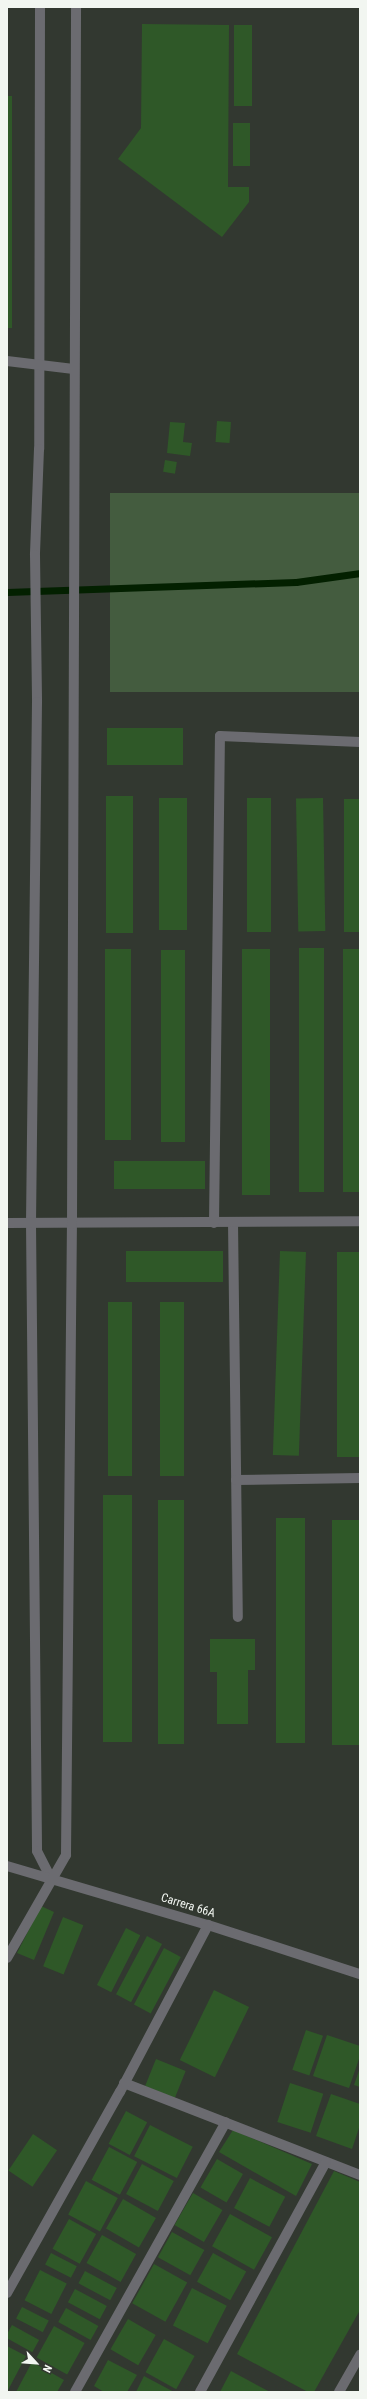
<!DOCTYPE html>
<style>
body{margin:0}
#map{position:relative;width:367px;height:2399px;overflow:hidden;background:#323830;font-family:"Roboto Condensed",sans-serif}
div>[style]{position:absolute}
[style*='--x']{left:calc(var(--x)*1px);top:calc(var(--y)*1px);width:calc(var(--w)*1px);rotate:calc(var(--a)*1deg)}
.green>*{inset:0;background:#445c3f;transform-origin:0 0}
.stream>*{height:7px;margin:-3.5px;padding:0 3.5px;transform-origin:3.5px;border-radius:3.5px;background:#032000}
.building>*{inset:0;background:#2f5828;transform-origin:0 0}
.minor>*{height:10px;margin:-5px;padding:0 5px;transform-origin:5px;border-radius:5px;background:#6b6b70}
span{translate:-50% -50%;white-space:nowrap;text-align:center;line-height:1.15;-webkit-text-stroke:4px #323830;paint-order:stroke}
.street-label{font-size:12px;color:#f2f6f1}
.frame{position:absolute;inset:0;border:8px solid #f2f6f1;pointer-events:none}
.north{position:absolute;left:16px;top:2343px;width:40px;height:40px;-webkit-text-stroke:3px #323830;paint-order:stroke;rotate:116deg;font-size:11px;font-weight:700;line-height:16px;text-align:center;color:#f2f6f1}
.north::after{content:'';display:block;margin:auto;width:14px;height:18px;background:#f2f6f1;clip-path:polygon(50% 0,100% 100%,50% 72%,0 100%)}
</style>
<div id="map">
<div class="green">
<i style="left:110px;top:493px;width:250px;height:199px"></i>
</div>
<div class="stream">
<i style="--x:7;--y:592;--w:289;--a:-2"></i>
<i style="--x:296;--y:582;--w:65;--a:-8"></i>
</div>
<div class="building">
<i style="clip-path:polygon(142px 24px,229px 25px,228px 187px,249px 187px,249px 202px,222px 237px,118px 159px,141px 128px)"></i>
<i style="left:234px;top:25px;width:18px;height:81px"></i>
<i style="left:7px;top:96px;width:5px;height:232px"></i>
<i style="left:233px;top:123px;width:17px;height:43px"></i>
<i style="left:217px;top:421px;width:14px;height:21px;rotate:4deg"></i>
<i style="clip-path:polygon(170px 422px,185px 423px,183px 442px,192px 443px,190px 456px,167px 453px)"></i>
<i style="left:165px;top:460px;width:12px;height:12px;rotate:9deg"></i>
<i style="left:107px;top:728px;width:76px;height:37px"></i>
<i style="left:106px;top:796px;width:27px;height:137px"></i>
<i style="left:159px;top:798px;width:28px;height:132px"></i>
<i style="left:247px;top:798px;width:24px;height:134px"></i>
<i style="left:323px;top:798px;width:133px;height:27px;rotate:89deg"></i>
<i style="left:344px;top:799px;width:16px;height:133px"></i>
<i style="left:324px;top:948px;width:244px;height:25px;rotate:90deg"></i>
<i style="left:105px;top:949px;width:26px;height:191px"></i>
<i style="left:242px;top:949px;width:28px;height:246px"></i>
<i style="left:343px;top:949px;width:17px;height:243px"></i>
<i style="left:161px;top:950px;width:24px;height:192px"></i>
<i style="left:205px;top:1161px;width:28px;height:91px;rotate:90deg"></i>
<i style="left:223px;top:1251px;width:31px;height:97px;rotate:90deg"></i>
<i style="left:280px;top:1251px;width:26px;height:204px;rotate:2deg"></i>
<i style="left:337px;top:1252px;width:23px;height:205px"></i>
<i style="left:108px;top:1302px;width:24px;height:174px"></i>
<i style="left:160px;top:1302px;width:24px;height:174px"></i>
<i style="left:132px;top:1495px;width:247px;height:29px;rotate:90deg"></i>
<i style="left:158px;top:1500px;width:26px;height:244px"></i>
<i style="left:305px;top:1518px;width:225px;height:29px;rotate:90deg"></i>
<i style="left:332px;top:1520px;width:27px;height:225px"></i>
<i style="clip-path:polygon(210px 1639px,255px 1639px,255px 1670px,248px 1670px,248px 1724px,217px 1724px,217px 1672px,210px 1672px)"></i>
<i style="clip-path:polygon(41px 1906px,54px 1912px,34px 1960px,17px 1953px)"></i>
<i style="left:63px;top:1917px;width:22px;height:53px;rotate:22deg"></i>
<i style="left:126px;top:1928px;width:16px;height:64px;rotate:27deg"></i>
<i style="left:147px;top:1936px;width:17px;height:66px;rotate:28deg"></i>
<i style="left:164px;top:1948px;width:19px;height:64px;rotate:28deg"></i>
<i style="left:214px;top:1990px;width:39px;height:78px;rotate:26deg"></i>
<i style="left:306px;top:2030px;width:18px;height:42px;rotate:19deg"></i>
<i style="clip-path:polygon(327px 2035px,360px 2046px,360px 2056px,349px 2088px,313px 2076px)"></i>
<i style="left:156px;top:2059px;width:32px;height:29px;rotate:22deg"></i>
<i style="clip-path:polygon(360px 2068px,360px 2087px,354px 2085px)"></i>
<i style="left:290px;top:2083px;width:35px;height:41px;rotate:18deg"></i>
<i style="clip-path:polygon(331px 2094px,360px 2104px,360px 2125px,352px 2149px,316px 2136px)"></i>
<i style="left:126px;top:2111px;width:24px;height:37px;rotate:28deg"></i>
<i style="left:150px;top:2125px;width:48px;height:35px;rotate:27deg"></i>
<i style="clip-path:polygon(233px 2130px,312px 2164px,296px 2196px,219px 2152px)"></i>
<i style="left:33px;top:2134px;width:29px;height:44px;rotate:34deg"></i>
<i style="left:109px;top:2147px;width:32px;height:37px;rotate:28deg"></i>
<i style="left:217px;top:2159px;width:30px;height:33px;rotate:30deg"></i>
<i style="left:142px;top:2164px;width:36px;height:34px;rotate:28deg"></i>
<i style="clip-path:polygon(334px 2171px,360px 2182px,360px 2310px,314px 2392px,308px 2392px,237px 2354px)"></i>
<i style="left:250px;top:2178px;width:40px;height:34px;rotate:28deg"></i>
<i style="left:86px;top:2181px;width:36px;height:38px;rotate:28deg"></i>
<i style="left:193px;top:2193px;width:34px;height:37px;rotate:30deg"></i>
<i style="left:123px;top:2199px;width:38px;height:34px;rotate:30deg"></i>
<i style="left:230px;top:2214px;width:48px;height:37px;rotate:29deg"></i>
<i style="left:69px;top:2219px;width:31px;height:34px;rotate:29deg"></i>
<i style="left:172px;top:2232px;width:37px;height:29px;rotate:29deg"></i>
<i style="left:102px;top:2235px;width:39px;height:32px;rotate:29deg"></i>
<i style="left:51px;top:2253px;width:29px;height:13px;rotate:27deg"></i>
<i style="left:213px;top:2253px;width:38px;height:33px;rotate:29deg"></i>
<i style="left:154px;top:2264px;width:38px;height:45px;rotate:29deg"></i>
<i style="left:40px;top:2270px;width:30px;height:34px;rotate:27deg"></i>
<i style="left:85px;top:2271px;width:36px;height:14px;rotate:28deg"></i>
<i style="left:192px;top:2288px;width:39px;height:42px;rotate:27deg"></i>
<i style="left:75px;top:2289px;width:36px;height:15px;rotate:28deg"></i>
<i style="left:22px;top:2307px;width:30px;height:13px;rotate:27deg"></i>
<i style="left:66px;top:2308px;width:37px;height:16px;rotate:29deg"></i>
<i style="left:128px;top:2319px;width:32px;height:35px;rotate:30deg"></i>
<i style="left:12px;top:2325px;width:31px;height:14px;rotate:29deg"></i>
<i style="left:54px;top:2326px;width:35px;height:36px;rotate:29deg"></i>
<i style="left:164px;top:2339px;width:35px;height:38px;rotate:29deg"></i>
<i style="clip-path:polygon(7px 2346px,26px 2356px,7px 2392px)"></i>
<i style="clip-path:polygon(108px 2360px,137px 2375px,127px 2392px,104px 2392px,94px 2386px)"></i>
<i style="clip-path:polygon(32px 2362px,64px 2380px,57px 2392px,16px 2392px)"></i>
<i style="clip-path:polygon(231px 2371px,270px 2392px,220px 2392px)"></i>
<i style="clip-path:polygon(144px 2376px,174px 2392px,136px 2392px)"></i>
</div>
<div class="minor">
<i style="--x:40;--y:7;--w:442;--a:90.1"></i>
<i style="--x:39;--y:449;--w:106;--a:92.2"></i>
<i style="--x:35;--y:555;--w:147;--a:89.2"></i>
<i style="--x:37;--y:702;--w:521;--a:90.66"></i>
<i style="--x:31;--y:1223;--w:628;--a:89.45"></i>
<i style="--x:37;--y:1851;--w:31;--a:63"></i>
<i style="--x:7;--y:361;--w:67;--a:6.8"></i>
<i style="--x:233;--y:1222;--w:395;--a:89.3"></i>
<i style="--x:7;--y:1223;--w:353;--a:-0.3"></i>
<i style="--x:214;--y:1223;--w:487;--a:-89.3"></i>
<i style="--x:220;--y:736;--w:140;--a:2.5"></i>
<i style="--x:236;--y:1480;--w:124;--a:-0.9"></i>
<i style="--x:7;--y:1866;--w:209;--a:16.4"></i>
<i style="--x:208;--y:1925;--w:160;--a:17.9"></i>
<i style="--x:7;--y:1958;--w:119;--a:-60.2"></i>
<i style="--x:66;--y:1855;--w:631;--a:-89.46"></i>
<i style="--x:72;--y:1224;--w:1217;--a:-89.81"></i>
<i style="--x:124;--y:2083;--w:253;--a:21.3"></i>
<i style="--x:7;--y:2293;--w:231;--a:-60.7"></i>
<i style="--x:120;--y:2092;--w:189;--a:-62.2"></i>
<i style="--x:75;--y:2392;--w:309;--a:-60.8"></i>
<i style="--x:200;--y:2392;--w:262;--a:-61.3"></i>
<i style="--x:339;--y:2392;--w:43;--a:-60.4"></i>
</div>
<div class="street-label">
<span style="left:188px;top:1906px;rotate:17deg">Carrera 66A</span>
</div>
<div class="frame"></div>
<div class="north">N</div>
</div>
